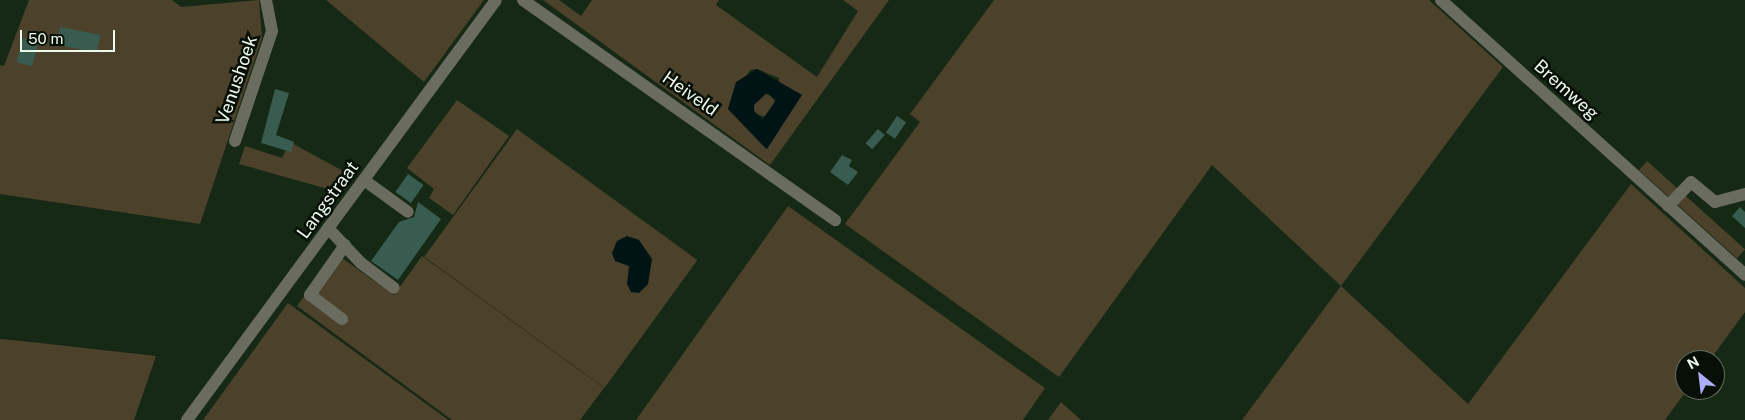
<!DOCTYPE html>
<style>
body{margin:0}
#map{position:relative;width:1745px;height:420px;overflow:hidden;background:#152914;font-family:"Public Sans",sans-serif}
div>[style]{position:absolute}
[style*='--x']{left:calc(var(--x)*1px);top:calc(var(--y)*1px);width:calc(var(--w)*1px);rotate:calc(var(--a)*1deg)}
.green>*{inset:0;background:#4c412a;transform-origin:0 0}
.round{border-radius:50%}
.water>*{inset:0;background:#001415}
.building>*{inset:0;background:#395c50;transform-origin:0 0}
.minor>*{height:12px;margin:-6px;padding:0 6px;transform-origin:6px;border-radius:6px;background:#6a6c5f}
span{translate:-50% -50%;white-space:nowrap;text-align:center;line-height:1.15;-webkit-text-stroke:5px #070f06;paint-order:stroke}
.street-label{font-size:18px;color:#ecf9eb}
.north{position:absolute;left:1675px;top:350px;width:50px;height:50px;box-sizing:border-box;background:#070f06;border:1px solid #636d62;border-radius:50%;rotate:331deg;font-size:14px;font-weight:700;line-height:20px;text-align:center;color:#ecf9eb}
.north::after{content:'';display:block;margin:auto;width:18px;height:22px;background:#adaefb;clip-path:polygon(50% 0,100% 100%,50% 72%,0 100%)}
.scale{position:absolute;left:20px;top:30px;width:95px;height:22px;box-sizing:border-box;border:2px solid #ecf9eb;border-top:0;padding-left:6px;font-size:15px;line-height:18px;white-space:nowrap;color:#ecf9eb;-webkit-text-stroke:4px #070f06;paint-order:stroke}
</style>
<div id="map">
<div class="green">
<i style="clip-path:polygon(29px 0,172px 0,181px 7px,259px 0,262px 38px,200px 224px,0 194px,0 65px,4px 66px)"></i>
<i style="clip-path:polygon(326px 0,484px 0,424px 82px)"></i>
<i style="clip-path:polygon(evenodd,543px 0,559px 0,581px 16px,592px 0,719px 0,716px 5px,817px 77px,858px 11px,843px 0,889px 0,770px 165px,543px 0,757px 69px,779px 78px,780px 128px,766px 149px,728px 109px,750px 70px,757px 69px)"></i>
<i style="clip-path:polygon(994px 0,1429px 0,1503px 67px,1341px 286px,1468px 404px,1631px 184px,1745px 288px,1745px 312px,1710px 360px,1685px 360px,1687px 390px,1665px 420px,1242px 420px,1341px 286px,1212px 165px,1059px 377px,845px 224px,920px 122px,910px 114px)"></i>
<i class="round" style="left:753px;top:94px;width:22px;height:22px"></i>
<i style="clip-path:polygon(457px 100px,509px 136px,453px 215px,429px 198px,434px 189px,407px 168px)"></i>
<i style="left:517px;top:129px;width:223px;height:158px;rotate:36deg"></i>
<i style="clip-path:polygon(290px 142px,354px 177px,342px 193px,239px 164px,245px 146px,282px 158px)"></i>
<i style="left:1647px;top:161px;width:132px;height:12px;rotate:42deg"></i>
<i style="clip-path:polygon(788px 206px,1045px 388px,1023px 420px,636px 420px)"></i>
<i style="clip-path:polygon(335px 253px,394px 295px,422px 256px,604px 388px,580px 420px,452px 420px,297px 306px)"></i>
<i style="clip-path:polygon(288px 303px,447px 419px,449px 420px,203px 420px)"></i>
<i style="clip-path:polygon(0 339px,22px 341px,156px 356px,134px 420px,0 420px)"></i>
<i style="clip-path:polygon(1061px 402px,1081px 420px,1048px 420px)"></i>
</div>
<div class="water">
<i style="clip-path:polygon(evenodd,757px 69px,802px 95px,767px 149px,728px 109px,736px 82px,757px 69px,767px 93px,776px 100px,763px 119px,754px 112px,754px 105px,767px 93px)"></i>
<i style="clip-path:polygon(627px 236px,639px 240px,652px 259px,648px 284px,639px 293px,631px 292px,627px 284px,629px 266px,615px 261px,612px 253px,617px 241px)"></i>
</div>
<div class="building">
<i style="left:60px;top:27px;width:41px;height:18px;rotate:11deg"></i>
<i style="left:23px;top:38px;width:16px;height:25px;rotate:15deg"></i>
<i style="clip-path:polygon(275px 89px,289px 93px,276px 135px,294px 142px,291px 152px,261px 143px)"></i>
<i style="left:897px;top:116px;width:11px;height:20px;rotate:34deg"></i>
<i style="left:878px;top:129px;width:9px;height:19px;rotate:41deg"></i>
<i style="clip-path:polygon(842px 155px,852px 160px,849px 166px,858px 172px,848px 185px,830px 172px)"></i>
<i style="left:408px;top:174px;width:19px;height:22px;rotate:35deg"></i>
<i style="clip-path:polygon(418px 202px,441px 219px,398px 280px,371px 261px,399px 222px,414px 217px)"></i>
<i style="clip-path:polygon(1740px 207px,1745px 212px,1745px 228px,1732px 216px)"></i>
</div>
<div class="minor">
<i style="--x:523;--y:0;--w:382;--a:35.2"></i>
<i style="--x:1441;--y:0;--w:410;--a:42.1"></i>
<i style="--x:235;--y:141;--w:116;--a:-71.4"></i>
<i style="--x:272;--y:31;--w:32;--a:-101"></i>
<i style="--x:364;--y:180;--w:54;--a:36"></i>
<i style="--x:1668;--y:206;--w:33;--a:-46"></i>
<i style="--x:1691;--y:182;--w:31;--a:40"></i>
<i style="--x:1715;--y:202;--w:31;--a:-15"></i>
<i style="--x:328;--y:228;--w:48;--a:46.7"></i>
<i style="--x:361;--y:263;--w:41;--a:37.1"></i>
<i style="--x:342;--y:319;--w:40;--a:-143"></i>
<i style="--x:310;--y:295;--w:61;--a:-55"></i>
<i style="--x:187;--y:420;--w:521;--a:-53.66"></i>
</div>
<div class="street-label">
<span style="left:237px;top:80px;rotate:-71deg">Venushoek</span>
<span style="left:1566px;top:90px;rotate:42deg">Bremweg</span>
<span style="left:690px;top:94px;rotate:35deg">Heiveld</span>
<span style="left:328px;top:200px;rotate:-54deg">Langstraat</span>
</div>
<div class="north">N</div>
<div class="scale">50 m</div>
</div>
